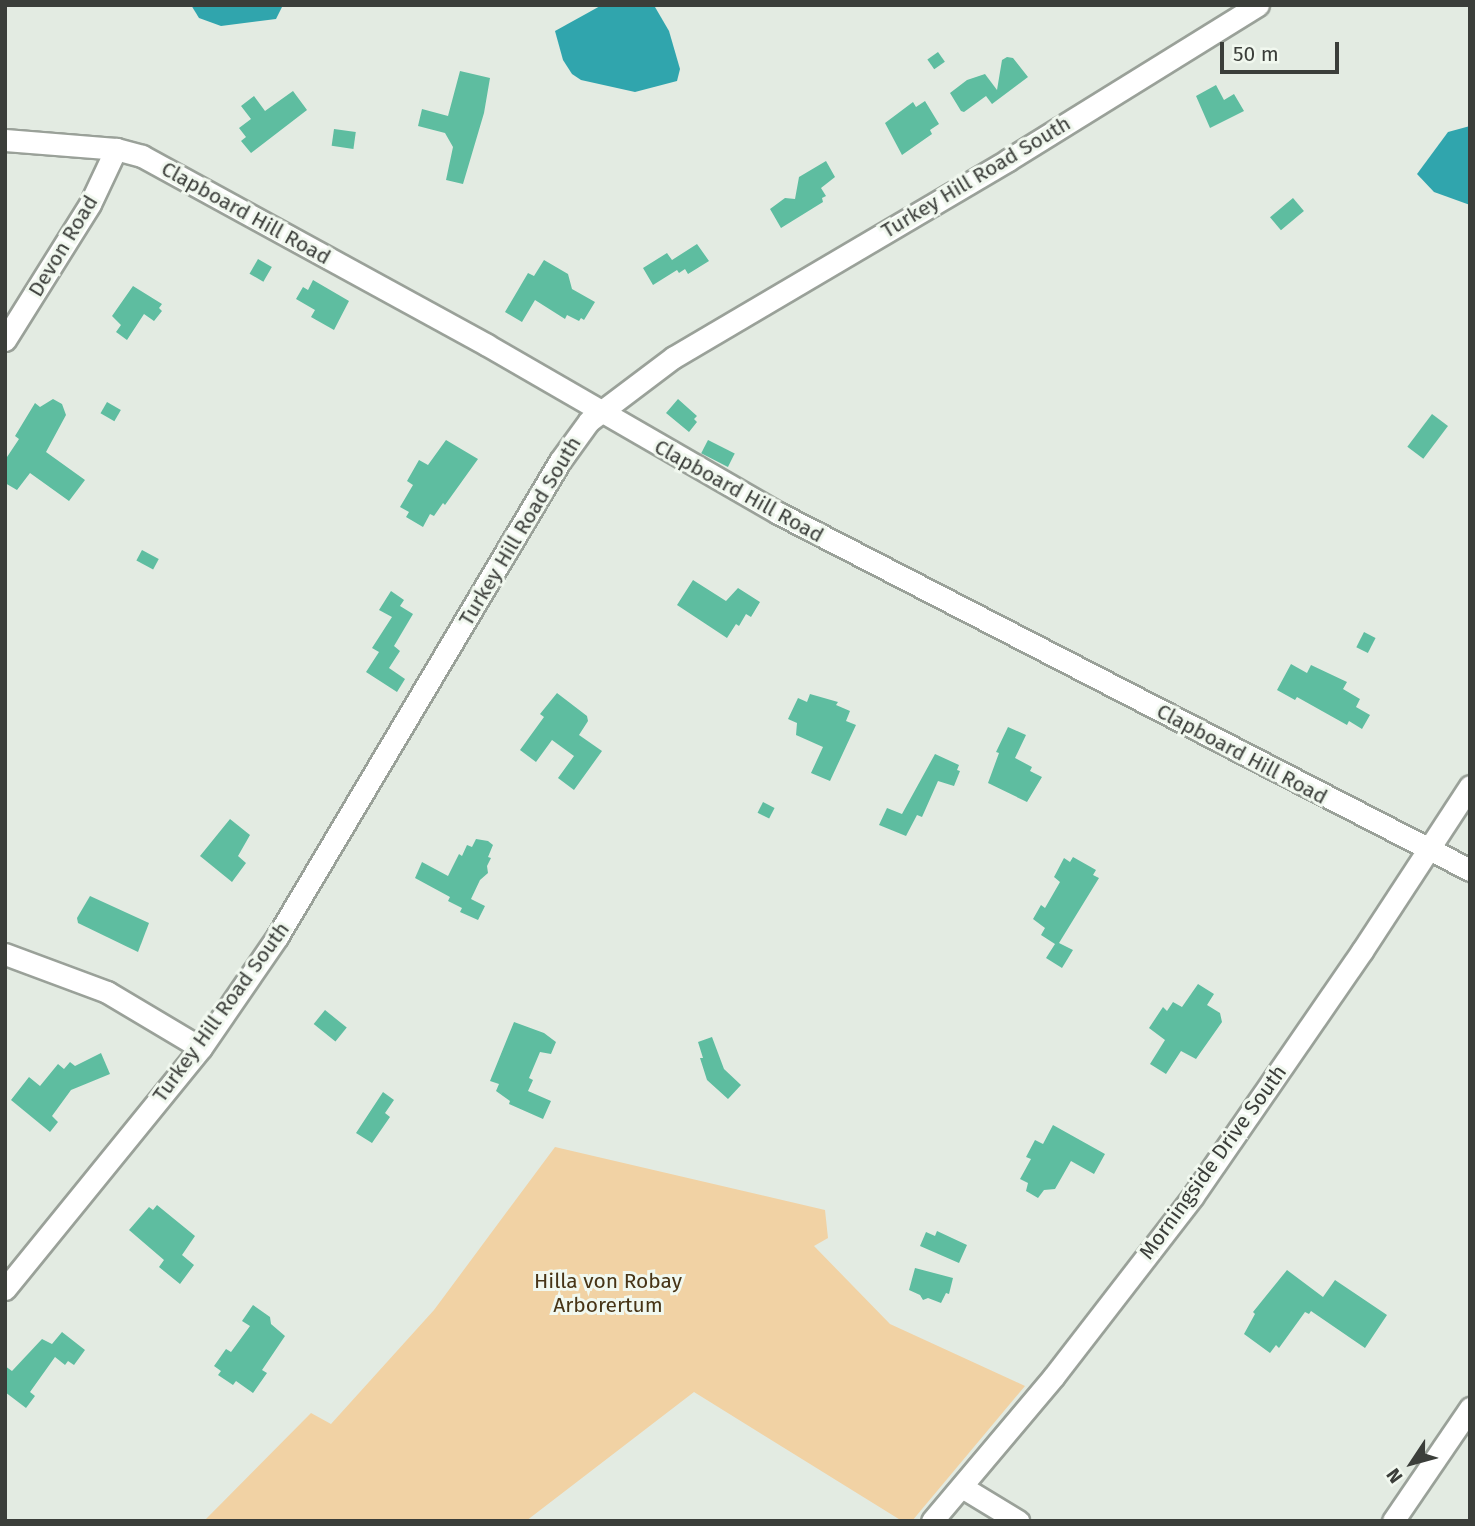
<!DOCTYPE html>
<style>
body{margin:0}
#map{position:relative;width:1475px;height:1526px;overflow:hidden;background:#e3ebe2;font-family:"Fira Sans",sans-serif}
div>[style]{position:absolute}
[style*='--x']{left:calc(var(--x)*1px);top:calc(var(--y)*1px);width:calc(var(--w)*1px);rotate:calc(var(--a)*1deg)}
.green>*{inset:0;background:#f1d2a4}
.water>*{inset:0;background:#30a5ad}
.building>*{inset:0;background:#5ebda0;transform-origin:0 0}
.roads{filter:drop-shadow(2px 0 #9aa199) drop-shadow(-2px 0 #9aa199) drop-shadow(0 2px #9aa199) drop-shadow(0 -2px #9aa199)}
.minor>*{height:21px;margin:-10.5px;padding:0 10.5px;transform-origin:10.5px;border-radius:10.5px;background:#fff}
span{translate:-50% -50%;white-space:nowrap;text-align:center;line-height:1.15;-webkit-text-stroke:6px #f1f8ef;paint-order:stroke}
.street-label{font-size:21px;color:#3b3e3a}
.park-label{font-size:21px;color:#473416}
.frame{position:absolute;inset:0;border:7px solid #3b3e3a;pointer-events:none}
.north{position:absolute;left:1377px;top:1428px;width:70px;height:70px;-webkit-text-stroke:5px #f1f8ef;paint-order:stroke;rotate:234deg;font-size:19px;font-weight:700;line-height:28px;text-align:center;color:#3b3e3a}
.north::after{content:'';display:block;margin:auto;width:24px;height:32px;background:#3b3e3a;clip-path:polygon(50% 0,100% 100%,50% 72%,0 100%)}
.scale{position:absolute;left:1220px;top:42px;width:119px;height:32px;box-sizing:border-box;border:4px solid #3b3e3a;border-top:0;padding-left:9px;font-size:21px;line-height:24px;white-space:nowrap;color:#3b3e3a;-webkit-text-stroke:5px #f1f8ef;paint-order:stroke}
</style>
<div id="map">
<div class="green">
<i style="clip-path:polygon(555px 1147px,825px 1210px,828px 1238px,814px 1246px,890px 1324px,1025px 1386px,912px 1521px,902px 1521px,694px 1392px,526px 1521px,204px 1521px,311px 1413px,331px 1424px,434px 1310px)"></i>
</div>
<div class="water">
<i style="clip-path:polygon(191px 5px,283px 5px,276px 19px,221px 26px,199px 18px)"></i>
<i style="clip-path:polygon(602px 5px,655px 7px,669px 31px,680px 69px,677px 81px,635px 92px,581px 80px,572px 74px,563px 60px,555px 31px)"></i>
<i style="clip-path:polygon(1470px 126px,1470px 205px,1434px 192px,1417px 174px,1448px 132px)"></i>
</div>
<div class="building">
<i style="left:938px;top:52px;width:12px;height:13px;rotate:55deg"></i>
<i style="clip-path:polygon(1007px 57px,1013px 58px,1028px 77px,992px 104px,986px 96px,964px 112px,961px 111px,950px 93px,967px 80px,985px 74px,997px 90px,1002px 60px)"></i>
<i style="clip-path:polygon(460px 71px,490px 78px,484px 113px,463px 184px,446px 180px,453px 147px,445px 133px,418px 126px,422px 109px,448px 116px)"></i>
<i style="clip-path:polygon(1216px 85px,1224px 100px,1234px 94px,1244px 111px,1210px 128px,1196px 96px)"></i>
<i style="clip-path:polygon(293px 91px,307px 110px,251px 153px,241px 141px,246px 137px,239px 128px,251px 119px,241px 106px,254px 96px,265px 111px)"></i>
<i style="clip-path:polygon(925px 101px,939px 124px,930px 130px,932px 134px,902px 155px,885px 123px,913px 102px,916px 107px)"></i>
<i style="left:334px;top:129px;width:22px;height:17px;rotate:8deg"></i>
<i style="clip-path:polygon(826px 161px,835px 177px,821px 188px,826px 196px,822px 198px,823px 202px,781px 228px,770px 209px,785px 198px,795px 199px,799px 177px)"></i>
<i style="left:1293px;top:198px;width:17px;height:30px;rotate:50deg"></i>
<i style="clip-path:polygon(697px 244px,709px 261px,688px 274px,685px 269px,679px 273px,677px 270px,653px 285px,643px 268px,667px 253px,672px 260px)"></i>
<i style="left:258px;top:259px;width:16px;height:17px;rotate:30deg"></i>
<i style="clip-path:polygon(544px 260px,568px 274px,572px 289px,595px 302px,584px 320px,581px 318px,579px 321px,567px 315px,565px 319px,535px 300px,522px 322px,505px 312px,528px 273px,534px 276px)"></i>
<i style="clip-path:polygon(313px 280px,349px 301px,334px 330px,311px 317px,315px 310px,296px 299px,303px 287px,308px 290px)"></i>
<i style="clip-path:polygon(133px 286px,162px 304px,159px 308px,162px 311px,154px 321px,144px 314px,127px 340px,116px 332px,121px 325px,112px 316px)"></i>
<i style="clip-path:polygon(53px 399px,62px 404px,66px 415px,46px 452px,85px 480px,69px 501px,30px 473px,17px 490px,5px 483px,5px 460px,19px 439px,15px 436px,35px 403px,40px 407px)"></i>
<i style="clip-path:polygon(678px 399px,697px 416px,694px 419px,697px 422px,689px 432px,666px 413px)"></i>
<i style="left:107px;top:402px;width:16px;height:13px;rotate:30deg"></i>
<i style="left:1432px;top:414px;width:20px;height:41px;rotate:37deg"></i>
<i style="clip-path:polygon(446px 440px,478px 459px,445px 505px,443px 503px,434px 516px,430px 514px,423px 527px,406px 517px,409px 512px,400px 507px,413px 485px,407px 481px,419px 460px,428px 465px)"></i>
<i style="left:708px;top:440px;width:30px;height:15px;rotate:27deg"></i>
<i style="left:142px;top:550px;width:19px;height:12px;rotate:28deg"></i>
<i style="clip-path:polygon(693px 580px,726px 601px,738px 588px,760px 602px,751px 617px,746px 614px,739px 626px,736px 624px,727px 638px,677px 605px)"></i>
<i style="clip-path:polygon(391px 591px,404px 600px,400px 606px,413px 614px,394px 646px,400px 651px,389px 668px,405px 679px,397px 692px,366px 672px,379px 652px,372px 648px,392px 617px,379px 610px)"></i>
<i style="left:1364px;top:632px;width:13px;height:17px;rotate:27deg"></i>
<i style="clip-path:polygon(1291px 664px,1307px 673px,1311px 665px,1347px 682px,1343px 689px,1360px 699px,1356px 707px,1370px 715px,1362px 729px,1349px 721px,1347px 725px,1297px 697px,1295px 700px,1277px 690px)"></i>
<i style="clip-path:polygon(557px 693px,587px 716px,588px 721px,579px 735px,602px 751px,574px 790px,558px 778px,574px 756px,552px 740px,536px 762px,520px 750px,544px 717px,540px 714px)"></i>
<i style="clip-path:polygon(810px 694px,838px 702px,836px 705px,850px 711px,846px 721px,856px 725px,830px 781px,811px 773px,823px 747px,796px 735px,797px 723px,788px 719px,798px 698px,807px 702px)"></i>
<i style="clip-path:polygon(1008px 727px,1026px 735px,1015px 758px,1032px 767px,1030px 771px,1042px 777px,1027px 802px,988px 783px,999px 753px,996px 752px)"></i>
<i style="clip-path:polygon(935px 754px,959px 765px,957px 770px,960px 771px,954px 786px,938px 781px,922px 817px,917px 815px,906px 836px,879px 825px,887px 808px,902px 814px)"></i>
<i style="left:763px;top:802px;width:13px;height:12px;rotate:27deg"></i>
<i style="clip-path:polygon(230px 819px,250px 835px,238px 856px,246px 863px,232px 882px,200px 856px)"></i>
<i style="clip-path:polygon(476px 839px,488px 841px,493px 845px,488px 857px,491px 858px,487px 866px,488px 873px,480px 880px,471px 899px,485px 906px,478px 920px,460px 912px,462px 908px,448px 901px,450px 897px,415px 878px,422px 862px,448px 876px,459px 854px,462px 856px,467px 845px,472px 847px)"></i>
<i style="clip-path:polygon(1073px 857px,1096px 870px,1093px 875px,1099px 878px,1059px 943px,1073px 950px,1062px 968px,1046px 958px,1055px 944px,1041px 935px,1045px 928px,1033px 919px,1041px 905px,1045px 908px,1060px 882px,1054px 877px,1064px 858px,1070px 862px)"></i>
<i style="clip-path:polygon(90px 896px,149px 923px,138px 952px,78px 923px,77px 918px)"></i>
<i style="clip-path:polygon(1198px 984px,1214px 994px,1207px 1005px,1220px 1013px,1222px 1022px,1196px 1059px,1181px 1051px,1166px 1074px,1150px 1064px,1165px 1040px,1149px 1028px,1163px 1007px,1167px 1011px,1173px 1002px,1182px 1007px)"></i>
<i style="left:325px;top:1010px;width:28px;height:18px;rotate:39deg"></i>
<i style="clip-path:polygon(514px 1022px,544px 1033px,556px 1042px,551px 1054px,540px 1052px,529px 1078px,533px 1080px,528px 1091px,551px 1101px,543px 1119px,509px 1104px,510px 1101px,496px 1091px,499px 1084px,490px 1081px)"></i>
<i style="clip-path:polygon(712px 1037px,724px 1069px,741px 1085px,728px 1099px,707px 1080px,700px 1058px,703px 1058px,698px 1042px)"></i>
<i style="clip-path:polygon(101px 1053px,110px 1074px,71px 1090px,52px 1116px,58px 1122px,50px 1132px,11px 1100px,29px 1077px,40px 1086px,58px 1064px,64px 1069px,70px 1062px,75px 1066px)"></i>
<i style="clip-path:polygon(383px 1092px,394px 1100px,385px 1113px,390px 1117px,372px 1143px,356px 1133px)"></i>
<i style="clip-path:polygon(1053px 1125px,1105px 1154px,1094px 1174px,1071px 1161px,1055px 1189px,1044px 1190px,1038px 1198px,1026px 1191px,1028px 1183px,1020px 1179px,1031px 1159px,1026px 1157px,1035px 1140px,1043px 1144px)"></i>
<i style="clip-path:polygon(157px 1205px,195px 1236px,182px 1255px,194px 1265px,180px 1284px,159px 1267px,164px 1260px,129px 1230px,149px 1207px,153px 1210px)"></i>
<i style="clip-path:polygon(937px 1231px,967px 1245px,959px 1263px,920px 1246px,926px 1232px,935px 1236px)"></i>
<i style="clip-path:polygon(915px 1268px,953px 1278px,949px 1294px,946px 1293px,941px 1303px,928px 1298px,923px 1300px,920px 1295px,909px 1290px)"></i>
<i style="clip-path:polygon(1287px 1270px,1323px 1297px,1335px 1280px,1387px 1315px,1365px 1348px,1311px 1311px,1309px 1314px,1305px 1312px,1279px 1348px,1276px 1345px,1270px 1353px,1244px 1334px,1255px 1314px,1253px 1312px)"></i>
<i style="clip-path:polygon(253px 1305px,270px 1317px,271px 1324px,285px 1336px,262px 1370px,267px 1373px,253px 1393px,236px 1381px,233px 1385px,218px 1375px,221px 1371px,214px 1366px,226px 1349px,231px 1352px,250px 1326px,242px 1321px)"></i>
<i style="clip-path:polygon(62px 1332px,85px 1350px,74px 1365px,68px 1361px,65px 1365px,55px 1357px,30px 1392px,35px 1396px,26px 1408px,5px 1392px,5px 1366px,12px 1371px,42px 1339px,52px 1344px)"></i>
</div>
<div class="roads">
<div class="minor">
<i style="--x:5;--y:140;--w:111;--a:4.6"></i>
<i style="--x:116;--y:149;--w:27;--a:15"></i>
<i style="--x:142;--y:156;--w:393;--a:28.7"></i>
<i style="--x:487;--y:345;--w:336;--a:30"></i>
<i style="--x:778;--y:513;--w:779;--a:27.29"></i>
<i style="--x:5;--y:340;--w:160;--a:-58"></i>
<i style="--x:90;--y:204;--w:61;--a:-64.7"></i>
<i style="--x:5;--y:954;--w:109;--a:20.4"></i>
<i style="--x:107;--y:992;--w:109;--a:30.8"></i>
<i style="--x:5;--y:1289;--w:311;--a:-50.9"></i>
<i style="--x:201;--y:1048;--w:135;--a:-55.6"></i>
<i style="--x:277;--y:937;--w:554;--a:-59.27"></i>
<i style="--x:560;--y:461;--w:49;--a:-54.1"></i>
<i style="--x:589;--y:421;--w:106;--a:-37"></i>
<i style="--x:674;--y:357;--w:388;--a:-30.5"></i>
<i style="--x:1008;--y:160;--w:294;--a:-31.8"></i>
<i style="--x:962;--y:1487;--w:66;--a:31.3"></i>
<i style="--x:932;--y:1521;--w:189;--a:-49.9"></i>
<i style="--x:1054;--y:1376;--w:227;--a:-52.3"></i>
<i style="--x:1193;--y:1196;--w:298;--a:-55.4"></i>
<i style="--x:1362;--y:951;--w:197;--a:-56.8"></i>
<i style="--x:1393;--y:1521;--w:137;--a:-55.7"></i>
</div>
</div>
<div class="street-label">
<span style="left:976px;top:177px;rotate:-31deg">Turkey Hill Road South</span>
<span style="left:246px;top:213px;rotate:29deg">Clapboard Hill Road</span>
<span style="left:63px;top:246px;rotate:-59deg">Devon Road</span>
<span style="left:739px;top:491px;rotate:29deg">Clapboard Hill Road</span>
<span style="left:520px;top:531px;rotate:-59deg">Turkey Hill Road South</span>
<span style="left:1242px;top:754px;rotate:28deg">Clapboard Hill Road</span>
<span style="left:221px;top:1012px;rotate:-54deg">Turkey Hill Road South</span>
<span style="left:1213px;top:1162px;rotate:-54deg">Morningside Drive South</span>
</div>
<div class="park-label">
<span style="left:608px;top:1293px">Hilla von Robay<br>Arborertum</span>
</div>
<div class="frame"></div>
<div class="north">N</div>
<div class="scale">50 m</div>
</div>
